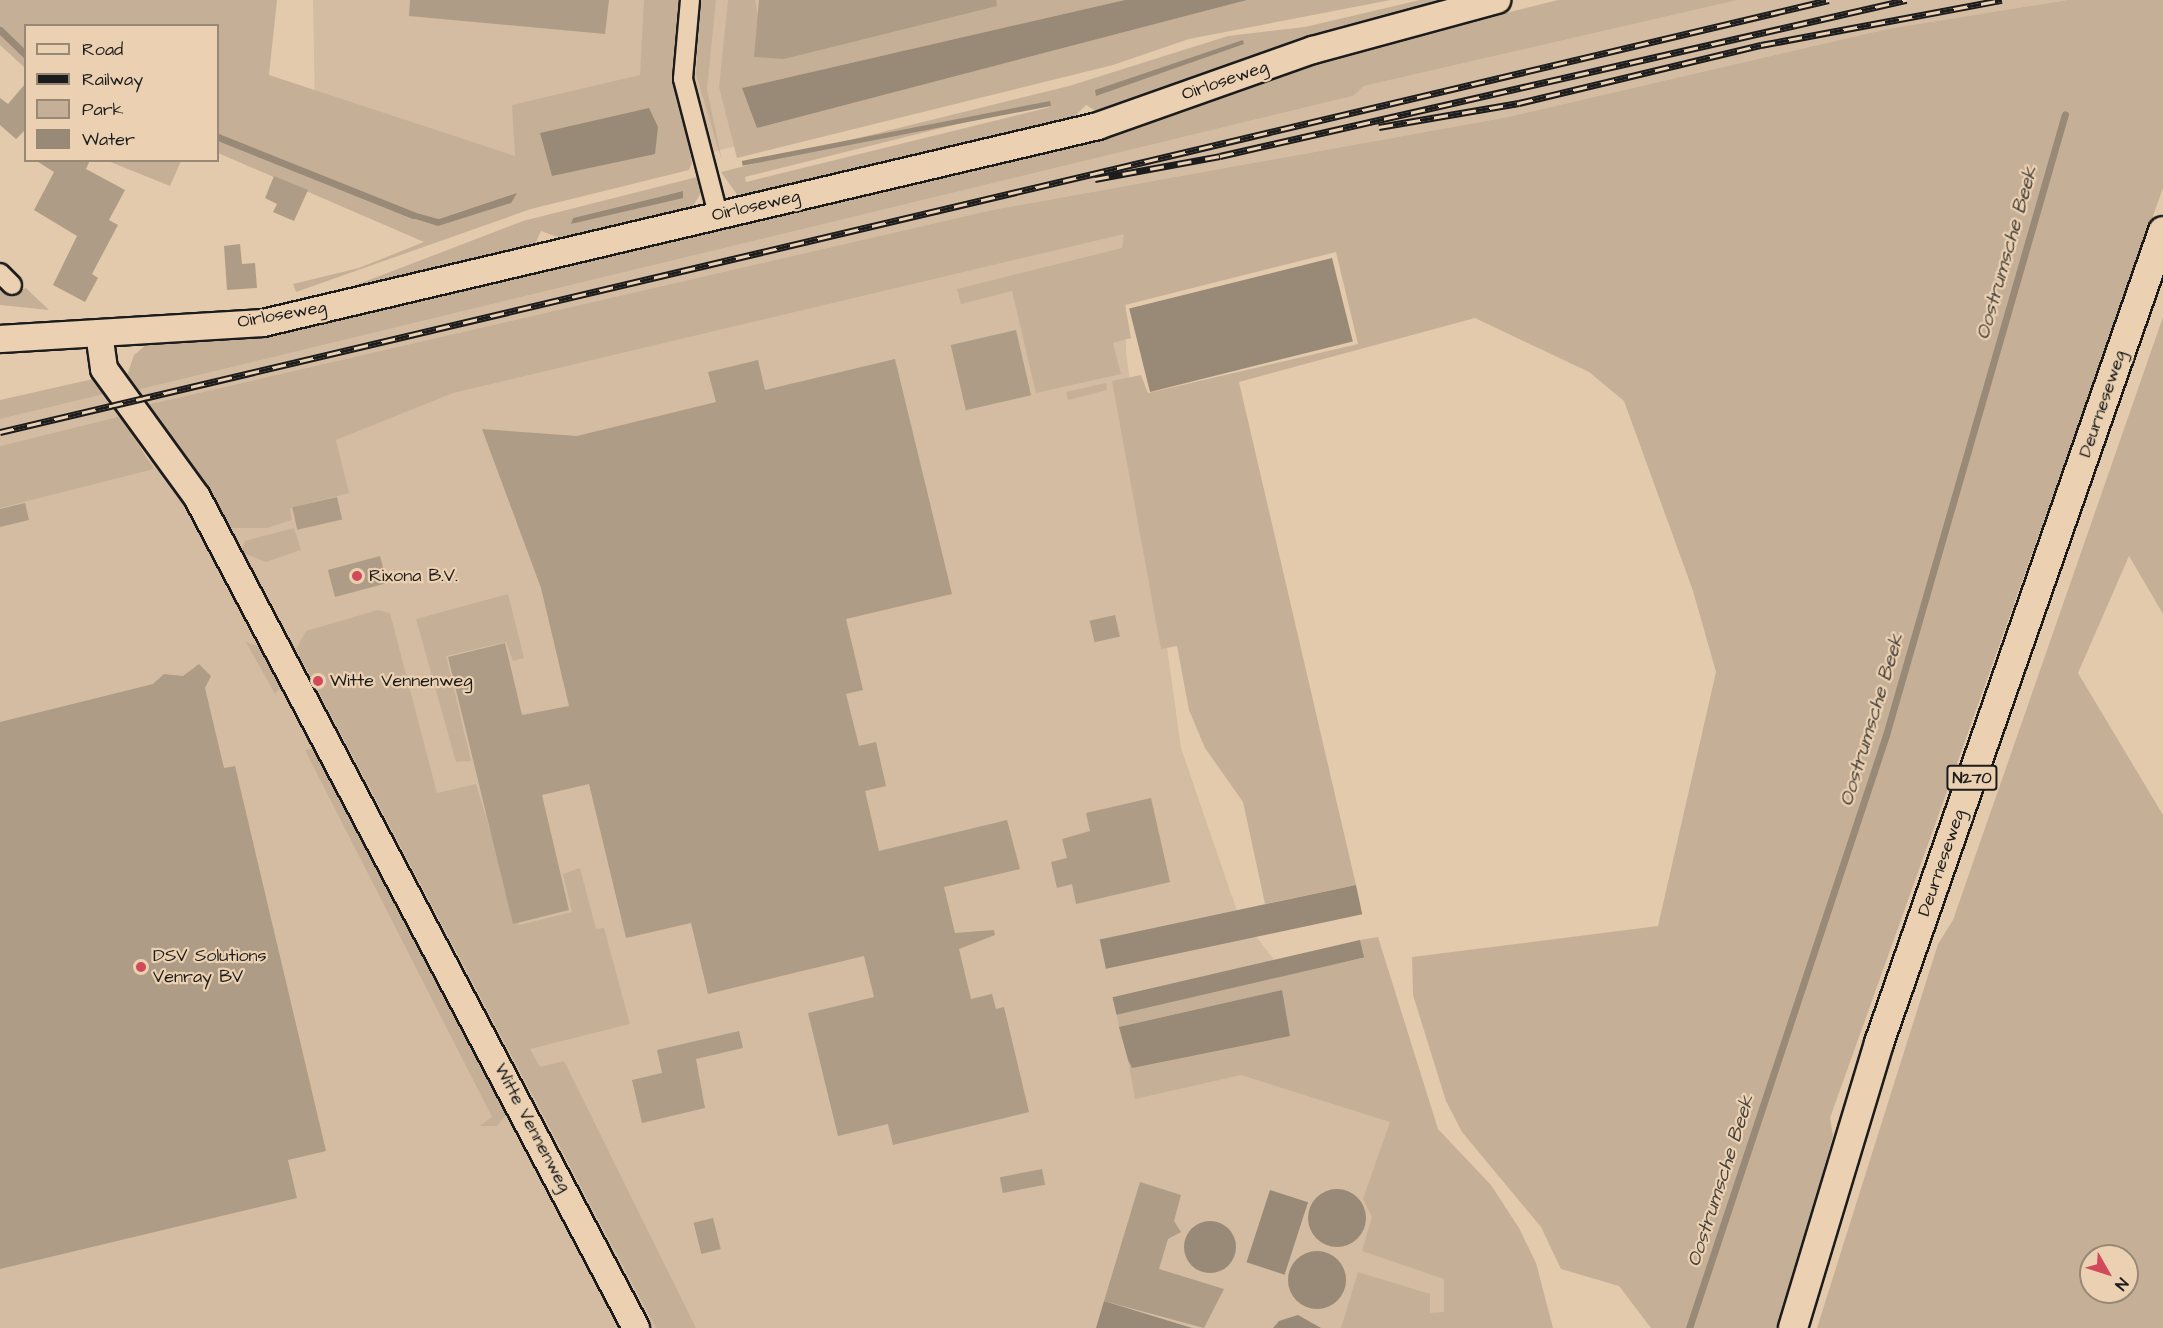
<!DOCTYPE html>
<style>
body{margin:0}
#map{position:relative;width:2163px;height:1328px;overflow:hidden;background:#e3caac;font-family:"Architects Daughter",sans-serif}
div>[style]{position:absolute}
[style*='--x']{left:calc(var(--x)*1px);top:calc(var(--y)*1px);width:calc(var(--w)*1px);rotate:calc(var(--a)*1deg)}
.built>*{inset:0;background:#d3bca1}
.green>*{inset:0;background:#c5b097}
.water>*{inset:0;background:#998977;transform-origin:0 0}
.round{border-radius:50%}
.stream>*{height:7px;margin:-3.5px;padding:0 3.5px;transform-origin:3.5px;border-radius:3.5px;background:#998977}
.building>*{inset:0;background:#af9c86;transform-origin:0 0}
.roads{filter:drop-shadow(2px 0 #1c1c1c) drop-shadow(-2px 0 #1c1c1c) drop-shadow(0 2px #1c1c1c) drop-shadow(0 -2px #1c1c1c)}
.street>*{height:18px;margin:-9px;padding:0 9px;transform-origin:9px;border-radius:9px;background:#ebd1b2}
.secondary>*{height:26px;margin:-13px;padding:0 13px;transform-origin:13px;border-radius:13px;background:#ebd1b2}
.primary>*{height:28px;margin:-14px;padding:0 14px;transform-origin:14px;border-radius:14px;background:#ebd1b2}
.rail>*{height:7px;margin-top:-3.5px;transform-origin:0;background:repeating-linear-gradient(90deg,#ebd1b2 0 14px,#1c1c1c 0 28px);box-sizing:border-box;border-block:2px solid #1c1c1c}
.dots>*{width:16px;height:16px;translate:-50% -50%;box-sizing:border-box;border:3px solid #ebd1b2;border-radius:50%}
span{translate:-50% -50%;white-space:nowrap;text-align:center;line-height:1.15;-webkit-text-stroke:4.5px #ebd1b2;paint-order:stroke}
.shield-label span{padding:2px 4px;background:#ebd1b2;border:2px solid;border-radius:4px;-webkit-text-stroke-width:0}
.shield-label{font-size:16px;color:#1c1c1c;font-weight:700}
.street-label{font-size:18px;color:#1c1c1c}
.poi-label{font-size:18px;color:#1c1c1c}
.left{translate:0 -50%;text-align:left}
.water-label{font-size:20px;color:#48423c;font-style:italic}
.legend{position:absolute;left:24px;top:24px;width:195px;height:138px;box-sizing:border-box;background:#ebd1b2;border:2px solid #988976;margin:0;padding:8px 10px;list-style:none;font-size:18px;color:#1c1c1c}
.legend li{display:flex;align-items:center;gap:12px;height:30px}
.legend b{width:30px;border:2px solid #988976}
.north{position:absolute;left:2079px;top:1244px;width:60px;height:60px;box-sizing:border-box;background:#ebd1b2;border:2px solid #988976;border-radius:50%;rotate:129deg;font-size:16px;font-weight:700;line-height:24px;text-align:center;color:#1c1c1c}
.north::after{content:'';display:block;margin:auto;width:21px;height:27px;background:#d1495b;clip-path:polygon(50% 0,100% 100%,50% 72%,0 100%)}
</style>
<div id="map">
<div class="built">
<i style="clip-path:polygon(313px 0,1342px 0,480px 208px,316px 165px)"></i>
<i style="clip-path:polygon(1738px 0,2067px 0,1887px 29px,1508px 117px,992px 210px,146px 405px,133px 391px,1353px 96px,1364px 86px)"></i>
<i style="clip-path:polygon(1121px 224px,1126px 235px,1126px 352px,1181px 748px,1237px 911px,1466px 1213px,1485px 1328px,0 1328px,0 496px)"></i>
<i style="clip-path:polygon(105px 394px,121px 416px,0 446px,0 419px)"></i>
</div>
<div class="green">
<i style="clip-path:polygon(evenodd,0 0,277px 0,269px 75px,515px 156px,512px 105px,640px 75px,644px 0,682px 0,675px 77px,692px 163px,689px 170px,531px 209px,296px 292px,293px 284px,359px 268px,424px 242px,218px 153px,218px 26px,26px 26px,25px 68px,0 45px,0 0,517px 193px,438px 226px,427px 216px,439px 219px,517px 193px)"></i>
<i style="clip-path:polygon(700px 0,716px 0,707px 89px,722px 161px,696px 74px)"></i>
<i style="clip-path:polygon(728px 0,755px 0,764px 52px,959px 0,1125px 0,743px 88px,757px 128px,1247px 0,1391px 0,1189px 39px,1113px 65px,737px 158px,719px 87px)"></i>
<i style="clip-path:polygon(evenodd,1420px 0,1463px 0,1304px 44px,1098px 112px,1086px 105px,1070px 121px,743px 203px,721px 172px,1069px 86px,1228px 36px,1305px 27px,1420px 0,1050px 101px,1050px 107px,746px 182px,745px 177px,1050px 101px)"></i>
<i style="clip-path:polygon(1558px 0,1738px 0,1364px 86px,1353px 96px,133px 391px,126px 378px,134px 355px,146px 345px,1083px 140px,1349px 53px)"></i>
<i style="clip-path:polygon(2067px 0,2163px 0,2163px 188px,1830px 1118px,1833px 1136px,1779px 1328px,1651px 1328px,1619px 1286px,1561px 1269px,1541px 1227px,1462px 1132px,1446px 1101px,1413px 995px,1412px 957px,1658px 926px,1716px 672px,1693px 591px,1624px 401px,1589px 372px,1475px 318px,1239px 382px,1356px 885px,1265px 904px,1243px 802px,1205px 748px,1189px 710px,1177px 646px,1161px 649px,1112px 381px,1141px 375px,1148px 393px,1358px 344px,1336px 252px,1125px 305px,1131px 338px,1113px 343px,1121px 374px,1036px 393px,1012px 291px,961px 304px,957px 289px,1122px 248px,1124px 234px,453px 393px,336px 440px,349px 493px,290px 508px,292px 520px,267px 528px,230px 528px,178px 446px,146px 405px,992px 210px,1508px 117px,1887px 29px)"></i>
<i style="clip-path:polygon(108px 161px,181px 160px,181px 161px,170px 186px)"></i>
<i style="clip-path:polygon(evenodd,701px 176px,704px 188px,690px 211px,568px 241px,541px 231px,533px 249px,322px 298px,523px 221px,701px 176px,682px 191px,572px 224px,573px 218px,682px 191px)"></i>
<i style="clip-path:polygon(0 285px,10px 295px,26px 288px,49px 310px,0 305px)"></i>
<i style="clip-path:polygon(evenodd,2163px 317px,2163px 614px,2129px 556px,2078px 673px,2163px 815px,2163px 1328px,1817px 1328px,1938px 944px,1953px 920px,2163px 317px,2091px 1256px,2127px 1256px,2127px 1292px,2091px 1292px,2091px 1256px)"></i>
<i style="clip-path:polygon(93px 379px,105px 394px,0 419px,0 400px)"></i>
<i style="clip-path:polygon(1106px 383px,1107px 390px,1068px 400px,1066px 392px)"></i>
<i style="clip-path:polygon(121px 416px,154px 469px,0 508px,0 446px)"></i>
<i style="clip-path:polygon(294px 528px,301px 550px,266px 562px,241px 552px,245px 541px)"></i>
<i style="clip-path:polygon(508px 594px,524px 658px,513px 661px,506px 642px,446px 656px,471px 761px,456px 762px,416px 619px)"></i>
<i style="clip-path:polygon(378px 610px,390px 613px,437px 793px,476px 784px,519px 925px,572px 912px,563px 874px,580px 868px,596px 929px,604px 928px,630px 1024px,530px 1049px,540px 1067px,564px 1061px,696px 1328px,656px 1328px,296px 649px,306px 631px)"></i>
<i style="clip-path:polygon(246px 642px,258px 646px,280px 688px,275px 694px)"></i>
<i style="clip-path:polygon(313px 748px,507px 1114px,497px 1126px,479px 1126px,492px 1117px,305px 750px)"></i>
<i style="clip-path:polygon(1378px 937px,1438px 1129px,1491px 1185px,1519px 1228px,1536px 1263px,1553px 1328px,1341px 1328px,1358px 1272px,1430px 1294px,1430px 1313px,1444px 1312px,1444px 1279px,1362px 1251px,1372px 1217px,1363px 1199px,1390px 1122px,1241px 1075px,1135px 1099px,1128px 1060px,1131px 1067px,1282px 990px,1119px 1027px,1116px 1010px,1363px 958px,1360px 940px)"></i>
</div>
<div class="water">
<i style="clip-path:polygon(1125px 0,1247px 0,757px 128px,742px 88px)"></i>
<i style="clip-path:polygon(1243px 40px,1244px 44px,1096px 96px,1095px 90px)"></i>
<i style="left:1050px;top:101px;width:5px;height:314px;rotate:79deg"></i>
<i style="clip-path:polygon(649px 108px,658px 127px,655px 154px,552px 176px,540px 133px)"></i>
<i style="clip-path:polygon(683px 191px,683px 198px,571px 224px,573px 218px)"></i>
<i style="clip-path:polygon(517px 193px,511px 203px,438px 226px,403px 215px,405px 210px,439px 219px)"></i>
<i style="left:1332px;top:258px;width:86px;height:209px;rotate:76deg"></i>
<i style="left:1356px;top:885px;width:30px;height:262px;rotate:78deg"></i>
<i style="left:1360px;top:940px;width:18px;height:254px;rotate:77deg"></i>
<i style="clip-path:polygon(1282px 990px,1290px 1036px,1132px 1068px,1128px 1060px,1119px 1027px)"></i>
<i class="round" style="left:1308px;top:1189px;width:58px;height:58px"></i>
<i style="left:1270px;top:1190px;width:40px;height:76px;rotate:18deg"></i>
<i class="round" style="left:1184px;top:1221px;width:52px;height:52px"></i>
<i class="round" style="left:1288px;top:1251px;width:58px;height:58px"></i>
<i style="clip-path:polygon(1104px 1301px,1192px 1328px,1096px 1328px)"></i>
<i style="clip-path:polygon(1298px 1315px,1321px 1328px,1273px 1328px,1279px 1321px)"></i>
</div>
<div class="stream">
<i style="--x:0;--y:30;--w:36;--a:44"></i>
<i style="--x:218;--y:137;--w:210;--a:21.8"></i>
<i style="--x:1689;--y:1328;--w:625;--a:-71.62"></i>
<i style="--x:1886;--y:735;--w:646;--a:-73.92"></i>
</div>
<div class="building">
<i style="clip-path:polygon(410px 0,609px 0,605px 34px,409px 16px)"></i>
<i style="clip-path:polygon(759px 0,996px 0,997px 6px,784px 59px,754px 57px)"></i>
<i style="clip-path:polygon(26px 83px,26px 129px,16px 139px,0 125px,0 98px,8px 104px)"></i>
<i style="clip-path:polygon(35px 160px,90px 160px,86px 169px,125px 190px,109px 220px,118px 225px,92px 274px,98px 278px,85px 302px,53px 285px,77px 236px,34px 210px,54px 172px)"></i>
<i style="clip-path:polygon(274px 176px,308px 190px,294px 221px,273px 212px,277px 204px,265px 198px)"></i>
<i style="clip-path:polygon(240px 244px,242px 264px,255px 263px,257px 288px,227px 290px,224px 246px)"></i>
<i style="left:1016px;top:330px;width:67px;height:67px;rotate:77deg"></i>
<i style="clip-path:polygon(895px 359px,952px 594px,846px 619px,863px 690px,846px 694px,859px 746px,876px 742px,886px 786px,865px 791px,879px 851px,1007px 820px,1020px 869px,944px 887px,955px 933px,994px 930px,995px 935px,959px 949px,971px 999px,992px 994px,996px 1009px,1004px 1007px,1029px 1112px,893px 1145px,888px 1124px,838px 1136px,808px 1013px,874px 997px,864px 956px,708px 994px,691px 923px,626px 938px,589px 784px,542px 795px,569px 910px,513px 924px,448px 657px,505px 643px,522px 715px,569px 706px,541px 588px,482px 429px,577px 436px,716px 402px,708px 372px,758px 360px,765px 390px)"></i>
<i style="left:337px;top:497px;width:23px;height:46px;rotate:77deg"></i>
<i style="clip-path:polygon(25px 503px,29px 520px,0 527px,0 509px)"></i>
<i style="left:380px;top:556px;width:28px;height:54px;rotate:75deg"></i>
<i style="left:1115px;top:615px;width:22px;height:26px;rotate:77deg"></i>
<i style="clip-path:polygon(199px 664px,211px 676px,205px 688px,224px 768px,235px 766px,326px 1151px,288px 1160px,297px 1198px,0 1269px,0 722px,153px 684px,164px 674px,183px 676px)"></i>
<i style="clip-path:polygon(1151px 798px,1170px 882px,1076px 904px,1072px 884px,1057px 888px,1051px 862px,1067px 858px,1062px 839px,1090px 831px,1086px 813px)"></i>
<i style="clip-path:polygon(739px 1031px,743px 1048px,696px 1059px,705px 1108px,642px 1123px,632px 1080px,662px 1073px,657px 1050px)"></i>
<i style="left:1042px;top:1169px;width:16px;height:43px;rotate:79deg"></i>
<i style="clip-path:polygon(1140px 1182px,1181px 1195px,1174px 1221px,1181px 1232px,1168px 1239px,1159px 1269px,1224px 1289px,1204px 1328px,1104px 1301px)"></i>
<i style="left:713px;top:1218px;width:32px;height:20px;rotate:76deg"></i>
</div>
<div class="roads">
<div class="street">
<i style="--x:690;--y:0;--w:79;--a:95.1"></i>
<i style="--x:683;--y:79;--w:139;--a:75.5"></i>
<i style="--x:0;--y:273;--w:17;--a:45"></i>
</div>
<div class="secondary">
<i style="--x:99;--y:333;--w:36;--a:82"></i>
<i style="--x:104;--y:369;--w:158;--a:54"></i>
<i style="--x:197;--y:497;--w:940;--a:62.15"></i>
<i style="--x:0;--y:339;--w:263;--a:-3.5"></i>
<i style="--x:263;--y:323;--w:858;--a:-13.27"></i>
<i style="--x:1098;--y:126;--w:228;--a:-19.5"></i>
<i style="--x:1313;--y:50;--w:191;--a:-15.2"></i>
</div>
<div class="primary">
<i style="--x:1793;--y:1328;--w:298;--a:-73.2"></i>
<i style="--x:1879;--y:1043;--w:860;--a:-70.72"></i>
</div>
</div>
<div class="rail">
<i style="--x:1379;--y:127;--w:142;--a:-9.7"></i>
<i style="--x:1519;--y:103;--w:249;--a:-13.5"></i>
<i style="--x:1761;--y:45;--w:245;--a:-10.6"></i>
<i style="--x:1095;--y:179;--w:127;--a:-10.4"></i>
<i style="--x:1220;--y:156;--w:704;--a:-12.81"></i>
<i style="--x:0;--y:432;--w:1879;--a:-13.29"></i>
</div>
<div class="dots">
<i style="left:357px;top:576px;background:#d1495b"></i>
<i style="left:318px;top:681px;background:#d1495b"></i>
<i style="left:141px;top:967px;background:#d1495b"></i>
</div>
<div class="shield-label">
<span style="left:1972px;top:778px">N270</span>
</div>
<div class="street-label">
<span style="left:1225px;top:81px;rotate:-19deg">Oirloseweg</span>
<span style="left:756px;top:206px;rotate:-13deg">Oirloseweg</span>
<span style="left:282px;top:315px;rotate:-10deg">Oirloseweg</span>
<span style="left:2103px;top:404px;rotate:-71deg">Deurneseweg</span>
<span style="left:1942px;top:863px;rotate:-71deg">Deurneseweg</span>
<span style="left:532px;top:1128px;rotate:62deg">Witte Vennenweg</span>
</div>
<div class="poi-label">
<span class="left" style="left:369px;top:576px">Rixona B.V.</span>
<span class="left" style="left:330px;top:681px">Witte Vennenweg</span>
<span class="left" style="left:153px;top:967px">DSV Solutions<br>Venray BV</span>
</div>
<div class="water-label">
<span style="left:2007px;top:253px;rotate:-74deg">Oostrumsche Beek</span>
<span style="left:1872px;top:720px;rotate:-73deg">Oostrumsche Beek</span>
<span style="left:1721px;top:1181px;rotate:-72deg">Oostrumsche Beek</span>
</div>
<ul class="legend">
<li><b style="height:8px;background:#ebd1b2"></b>Road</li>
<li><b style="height:8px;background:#1c1c1c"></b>Railway</li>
<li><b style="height:16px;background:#c5b097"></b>Park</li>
<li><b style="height:16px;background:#998977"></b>Water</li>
</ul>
<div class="north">N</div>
</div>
